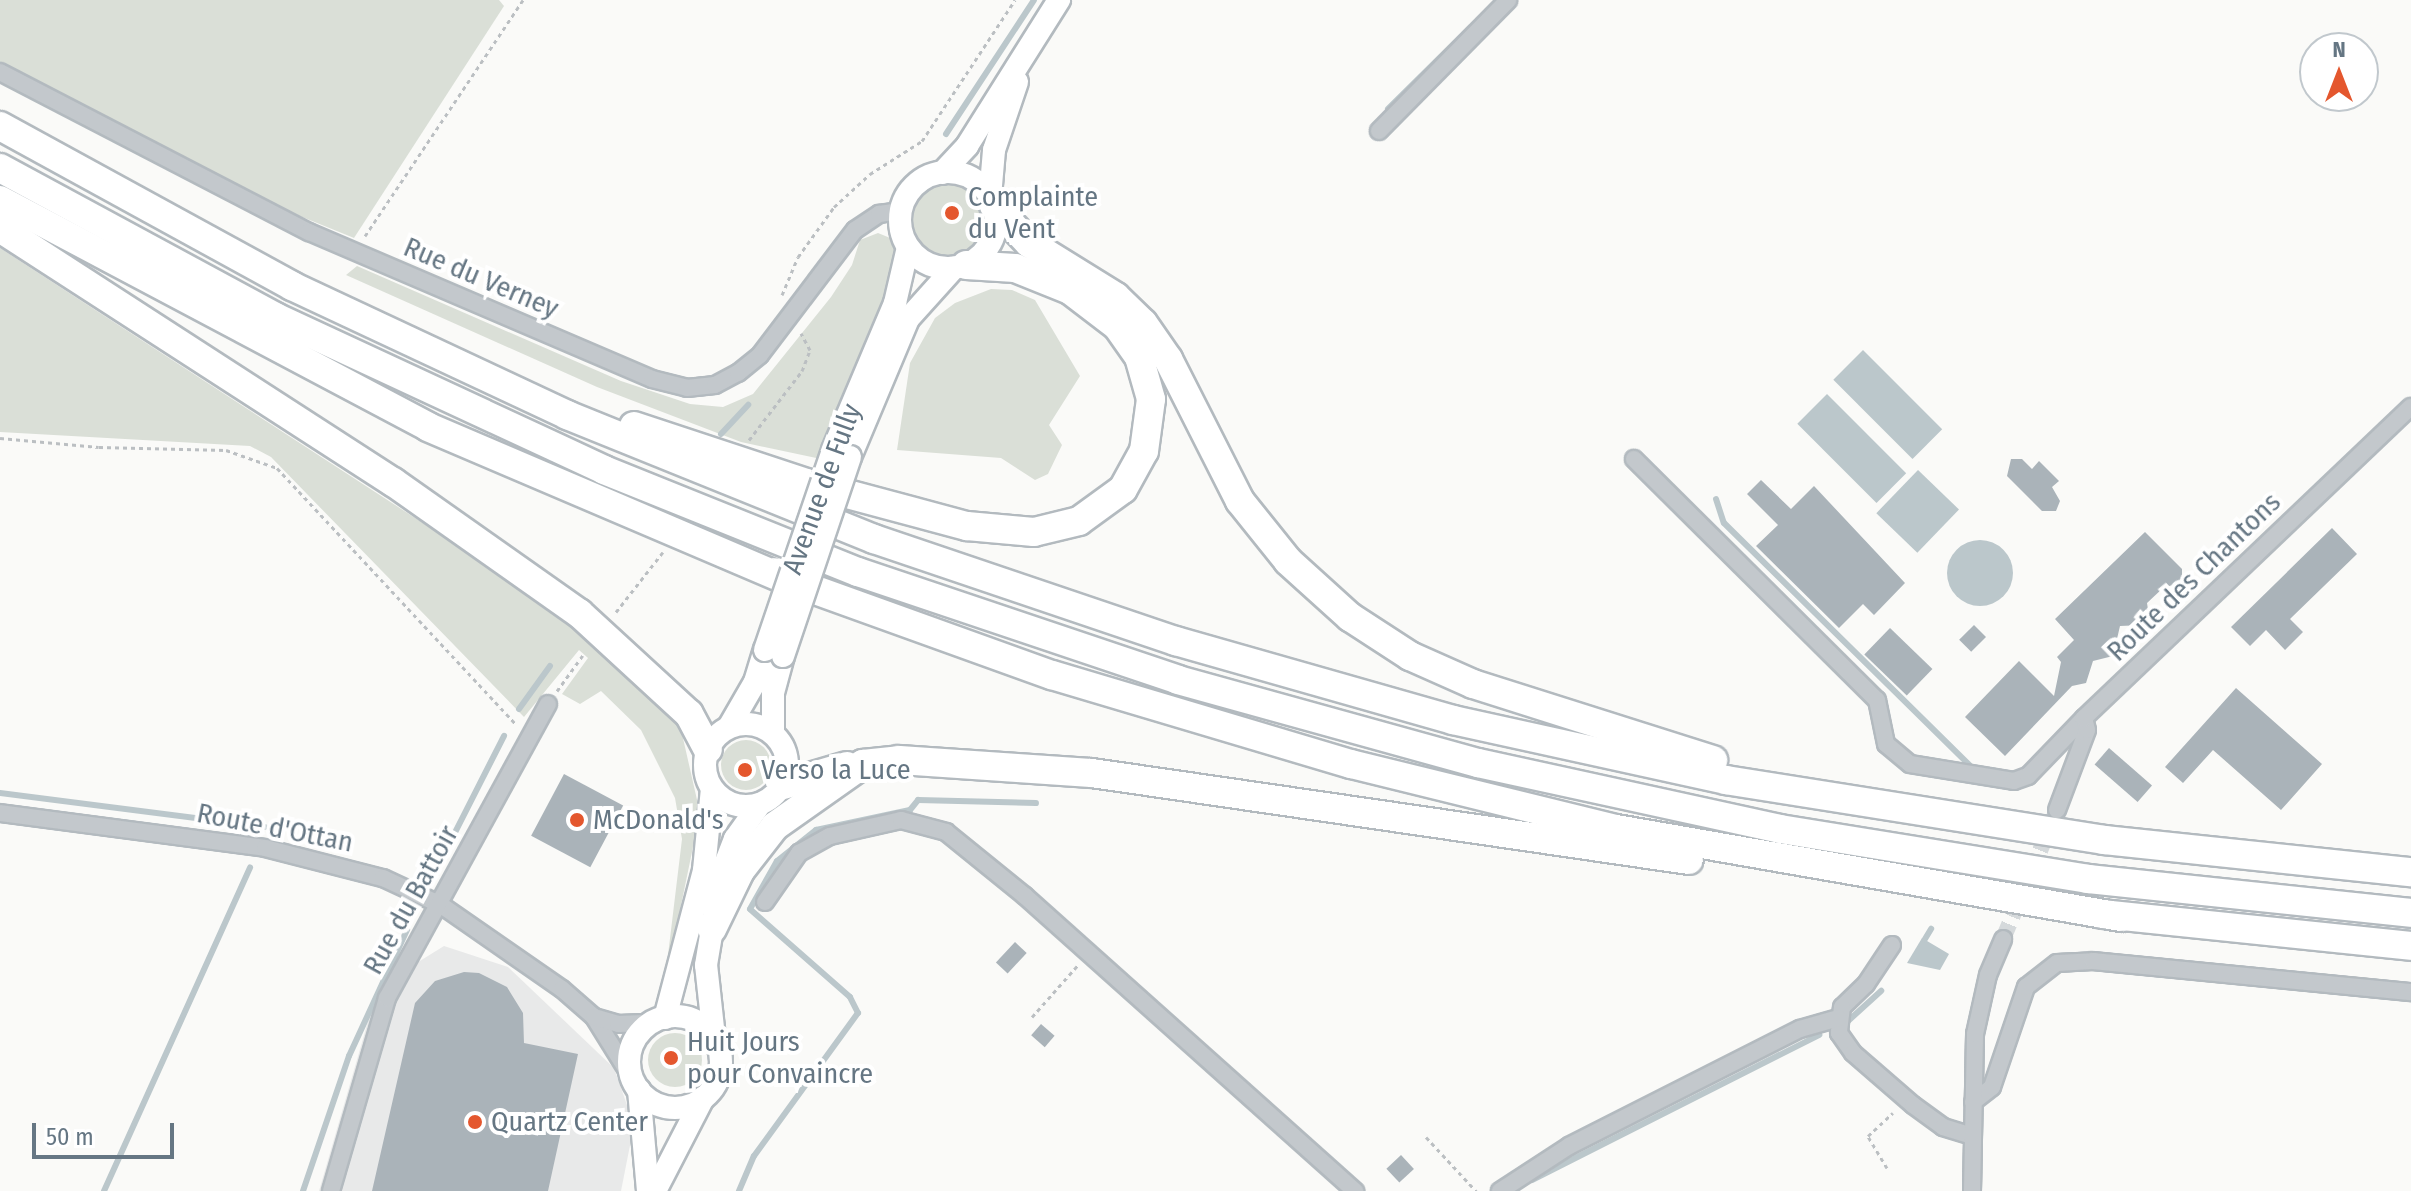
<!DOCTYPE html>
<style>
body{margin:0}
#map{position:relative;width:2411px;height:1191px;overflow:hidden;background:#fafaf8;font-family:"Fira Sans Condensed",sans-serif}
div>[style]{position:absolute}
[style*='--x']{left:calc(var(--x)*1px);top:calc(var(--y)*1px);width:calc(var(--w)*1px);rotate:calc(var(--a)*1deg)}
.built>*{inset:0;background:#e8e9e9}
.green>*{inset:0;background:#dadfd7}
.round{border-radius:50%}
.water>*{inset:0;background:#bbc7cb;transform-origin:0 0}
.stream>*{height:6px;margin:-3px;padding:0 3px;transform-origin:3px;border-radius:3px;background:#bbc7cb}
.building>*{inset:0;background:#aab3b9;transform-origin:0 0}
.minor-tunnel>*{height:16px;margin-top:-8px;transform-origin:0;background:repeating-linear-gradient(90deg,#d5d9db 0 16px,transparent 0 24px)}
.path>*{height:3px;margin-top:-1.5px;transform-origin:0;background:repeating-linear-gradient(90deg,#bbbfc2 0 4px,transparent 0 8px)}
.roads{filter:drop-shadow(2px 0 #b3babf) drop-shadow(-2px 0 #b3babf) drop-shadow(0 2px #b3babf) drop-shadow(0 -2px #b3babf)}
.minor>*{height:16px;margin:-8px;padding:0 8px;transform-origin:8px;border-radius:8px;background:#c3c8cc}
.secondary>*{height:22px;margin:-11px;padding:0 11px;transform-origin:11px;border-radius:11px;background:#fff}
.secondary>.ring{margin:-11px;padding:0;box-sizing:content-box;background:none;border:22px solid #fff;border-radius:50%}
.motorway>*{height:28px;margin:-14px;padding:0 14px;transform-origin:14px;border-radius:14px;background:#fff}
.bridges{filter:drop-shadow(2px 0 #b3babf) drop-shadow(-2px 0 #b3babf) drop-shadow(0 2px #b3babf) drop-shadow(0 -2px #b3babf)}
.secondary-bridge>*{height:22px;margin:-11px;padding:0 11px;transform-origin:11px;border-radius:11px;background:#fff}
.dots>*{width:22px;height:22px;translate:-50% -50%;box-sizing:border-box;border:4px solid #fff;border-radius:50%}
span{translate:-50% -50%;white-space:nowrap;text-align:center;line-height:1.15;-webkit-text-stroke:8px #fff;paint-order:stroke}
.poi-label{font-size:28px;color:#657683}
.left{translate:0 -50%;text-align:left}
.street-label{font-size:28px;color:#657683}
.north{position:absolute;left:2299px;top:32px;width:80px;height:80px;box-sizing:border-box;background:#fff;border:2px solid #c1c8cd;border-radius:50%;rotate:0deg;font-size:22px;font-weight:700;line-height:32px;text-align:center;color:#657683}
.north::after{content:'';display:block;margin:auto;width:28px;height:36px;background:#e4572e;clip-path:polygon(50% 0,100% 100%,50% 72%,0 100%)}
.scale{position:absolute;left:32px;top:1123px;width:142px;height:36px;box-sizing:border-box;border:4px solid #657683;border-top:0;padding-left:10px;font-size:24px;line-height:28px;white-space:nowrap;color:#657683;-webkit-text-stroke:6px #fff;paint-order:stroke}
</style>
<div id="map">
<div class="built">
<i style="clip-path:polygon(444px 946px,508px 967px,614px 1068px,634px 1125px,621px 1191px,319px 1191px,378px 987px)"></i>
</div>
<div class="green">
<i style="clip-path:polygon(0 0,499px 0,504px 6px,354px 238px,258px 199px,0 62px)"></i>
<i class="round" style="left:913px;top:184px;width:72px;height:72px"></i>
<i style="clip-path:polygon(878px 233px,895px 240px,899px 265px,821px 459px,741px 442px,597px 387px,346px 275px,357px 266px,621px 381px,690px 404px,723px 407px,753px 394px,831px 297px,852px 265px,860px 240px)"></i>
<i style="clip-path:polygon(0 248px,512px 581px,583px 635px,680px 725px,700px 813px,664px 988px,682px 839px,675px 798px,641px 730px,601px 691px,580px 704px,562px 694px,588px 658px,579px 650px,524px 717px,271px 457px,250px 446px,0 432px)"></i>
<i style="clip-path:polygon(991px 289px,1012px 290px,1035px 300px,1080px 376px,1049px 425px,1062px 445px,1048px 474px,1035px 480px,1001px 458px,897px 450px,910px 363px,935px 318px,955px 303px)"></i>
<i class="round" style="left:721px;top:740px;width:50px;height:50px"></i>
<i class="round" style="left:648px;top:1033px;width:54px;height:54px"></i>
</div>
<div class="water">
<i style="left:1863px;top:350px;width:112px;height:42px;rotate:45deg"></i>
<i style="left:1827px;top:394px;width:112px;height:42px;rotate:45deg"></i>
<i style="left:1918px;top:470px;width:57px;height:60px;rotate:44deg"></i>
<i class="round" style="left:1947px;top:540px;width:66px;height:66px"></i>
<i style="clip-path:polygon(1922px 938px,1949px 954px,1940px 970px,1907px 963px)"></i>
</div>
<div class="stream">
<i style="--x:1388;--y:109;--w:117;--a:-44.7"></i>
<i style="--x:946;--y:134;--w:160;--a:-56.7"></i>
<i style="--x:721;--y:434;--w:40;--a:-47"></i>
<i style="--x:1716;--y:499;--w:25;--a:72"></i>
<i style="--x:1724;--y:523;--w:347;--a:44.6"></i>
<i style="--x:519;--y:709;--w:53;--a:-54.2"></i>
<i style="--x:0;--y:793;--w:267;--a:7.3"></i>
<i style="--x:438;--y:866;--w:146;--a:-63.1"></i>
<i style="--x:1925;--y:939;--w:12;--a:-59"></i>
<i style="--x:1848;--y:1021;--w:45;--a:-42.3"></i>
<i style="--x:1532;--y:1180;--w:322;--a:-26.8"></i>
<i style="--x:104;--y:1191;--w:355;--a:-65.7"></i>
<i style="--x:303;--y:1191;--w:143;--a:-71.2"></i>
<i style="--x:349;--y:1056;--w:139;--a:-65.3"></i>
<i style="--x:739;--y:1191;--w:38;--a:-67"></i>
<i style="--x:754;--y:1156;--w:177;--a:-54"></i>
<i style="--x:858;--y:1013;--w:18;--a:-117"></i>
<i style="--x:850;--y:997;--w:133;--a:-138.7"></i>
<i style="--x:750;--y:909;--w:55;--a:-60.6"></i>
<i style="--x:777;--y:861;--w:50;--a:-38.5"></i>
<i style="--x:816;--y:830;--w:96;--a:-12"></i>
<i style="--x:910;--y:810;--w:13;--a:-51"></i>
<i style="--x:918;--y:800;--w:118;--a:1.5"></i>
</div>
<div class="building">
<i style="clip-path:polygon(2011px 459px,2022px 459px,2032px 469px,2039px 461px,2059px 481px,2052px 487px,2060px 501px,2056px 511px,2042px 511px,2007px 476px)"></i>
<i style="clip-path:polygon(1761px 480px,1791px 509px,1814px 486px,1905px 583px,1874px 615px,1863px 604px,1839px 628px,1756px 546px,1778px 525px,1747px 494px)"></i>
<i style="clip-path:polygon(2332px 528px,2357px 554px,2290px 619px,2303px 632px,2285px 650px,2266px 630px,2250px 646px,2231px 627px)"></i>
<i style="clip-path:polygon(2145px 532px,2182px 569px,2182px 582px,2163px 588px,2147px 603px,2149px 616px,2143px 625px,2120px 626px,2113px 656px,2093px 661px,2086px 683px,2072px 686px,2005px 756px,1965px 717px,2019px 661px,2054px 696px,2061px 662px,2057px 657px,2074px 640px,2055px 619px)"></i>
<i style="left:1974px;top:625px;width:17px;height:21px;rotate:45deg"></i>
<i style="left:1890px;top:628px;width:59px;height:37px;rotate:44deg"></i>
<i style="clip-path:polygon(2236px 688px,2322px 764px,2281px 810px,2213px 750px,2183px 783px,2165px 767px)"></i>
<i style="left:2109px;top:748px;width:57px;height:22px;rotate:41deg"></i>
<i style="left:564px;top:774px;width:67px;height:70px;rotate:28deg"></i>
<i style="left:1015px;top:942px;width:16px;height:28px;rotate:43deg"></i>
<i style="clip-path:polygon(464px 972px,479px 973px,507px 987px,523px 1013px,524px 1043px,578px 1054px,548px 1191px,372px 1191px,415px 1003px,435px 981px)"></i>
<i style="left:1041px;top:1024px;width:18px;height:15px;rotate:41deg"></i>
<i style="left:1401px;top:1155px;width:19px;height:20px;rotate:47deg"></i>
</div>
<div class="minor-tunnel">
<i style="--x:2003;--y:939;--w:140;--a:-67.3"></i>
</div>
<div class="path">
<i style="--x:365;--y:236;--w:284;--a:-56.2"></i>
<i style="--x:782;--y:295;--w:41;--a:-67.2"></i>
<i style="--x:798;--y:257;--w:62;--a:-54.2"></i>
<i style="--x:834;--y:207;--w:49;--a:-42.5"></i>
<i style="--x:870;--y:174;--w:62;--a:-32.4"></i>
<i style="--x:922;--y:141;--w:169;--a:-56.6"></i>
<i style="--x:0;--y:438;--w:99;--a:5.2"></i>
<i style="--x:99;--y:447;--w:127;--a:1.4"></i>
<i style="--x:226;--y:450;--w:54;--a:19.4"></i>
<i style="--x:277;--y:468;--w:350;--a:47"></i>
<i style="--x:749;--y:440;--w:87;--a:-52.5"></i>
<i style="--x:802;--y:371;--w:22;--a:-69"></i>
<i style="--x:810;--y:350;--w:19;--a:-118"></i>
<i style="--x:616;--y:612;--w:76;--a:-51.9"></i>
<i style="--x:557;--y:691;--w:44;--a:-54.2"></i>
<i style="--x:1032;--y:1017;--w:69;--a:-48.5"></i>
<i style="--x:1426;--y:1137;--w:74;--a:47.2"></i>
<i style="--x:1887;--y:1168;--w:37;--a:-121"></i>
<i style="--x:1868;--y:1136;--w:34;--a:-43"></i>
</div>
<div class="roads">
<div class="minor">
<i style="--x:0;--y:72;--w:348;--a:27.4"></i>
<i style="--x:309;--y:232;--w:373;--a:23.2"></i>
<i style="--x:652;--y:379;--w:36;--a:14"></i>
<i style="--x:687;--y:388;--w:28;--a:-6"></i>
<i style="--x:715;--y:385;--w:26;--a:-28"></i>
<i style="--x:738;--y:373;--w:28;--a:-39"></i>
<i style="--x:760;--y:355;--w:157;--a:-52.8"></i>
<i style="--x:855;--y:230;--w:29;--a:-34"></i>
<i style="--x:879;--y:214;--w:22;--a:-8"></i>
<i style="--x:1379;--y:131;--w:184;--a:-45.4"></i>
<i style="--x:1634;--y:459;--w:342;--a:44.8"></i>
<i style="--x:1877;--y:700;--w:45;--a:78.4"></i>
<i style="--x:1886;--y:744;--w:31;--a:40"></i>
<i style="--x:1910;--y:764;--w:105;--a:9.3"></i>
<i style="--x:2014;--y:781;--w:15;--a:-20"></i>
<i style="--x:2028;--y:776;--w:81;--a:-46"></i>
<i style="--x:2057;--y:810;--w:85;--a:-69.4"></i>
<i style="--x:2087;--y:730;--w:12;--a:-104"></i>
<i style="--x:2084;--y:718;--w:451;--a:-43.6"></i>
<i style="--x:0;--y:813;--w:267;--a:7.5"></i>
<i style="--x:265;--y:848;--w:122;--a:14.3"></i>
<i style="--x:383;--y:878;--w:64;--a:25"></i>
<i style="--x:441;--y:905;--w:147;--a:34.8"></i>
<i style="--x:562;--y:989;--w:43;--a:41.2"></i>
<i style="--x:594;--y:1017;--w:74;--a:58.2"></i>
<i style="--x:765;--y:902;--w:60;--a:-55.2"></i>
<i style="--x:799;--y:853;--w:35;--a:-29"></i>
<i style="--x:830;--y:836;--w:73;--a:-12.7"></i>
<i style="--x:901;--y:820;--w:47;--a:14.9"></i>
<i style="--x:946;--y:832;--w:102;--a:39"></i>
<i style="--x:1025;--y:896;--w:443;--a:41.8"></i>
<i style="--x:1892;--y:945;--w:47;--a:123.7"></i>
<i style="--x:1866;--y:984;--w:33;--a:136"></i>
<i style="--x:1842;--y:1007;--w:26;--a:97"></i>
<i style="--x:1839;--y:1033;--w:24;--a:55"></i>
<i style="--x:1853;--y:1053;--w:79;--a:40.9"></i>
<i style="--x:1913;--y:1105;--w:37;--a:36"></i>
<i style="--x:1943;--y:1127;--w:31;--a:17"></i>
<i style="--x:594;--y:1017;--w:25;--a:16"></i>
<i style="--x:618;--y:1024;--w:33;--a:-2"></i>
<i style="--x:1973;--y:1102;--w:24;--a:-38"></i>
<i style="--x:1992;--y:1087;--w:106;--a:-71.2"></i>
<i style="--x:2026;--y:987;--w:39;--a:-38"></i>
<i style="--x:2057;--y:963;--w:36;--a:-3"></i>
<i style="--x:2093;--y:961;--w:320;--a:5.6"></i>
<i style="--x:331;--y:1191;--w:201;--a:-73.8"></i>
<i style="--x:387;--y:998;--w:335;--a:-61.3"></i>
<i style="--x:1500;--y:1191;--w:82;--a:-33.1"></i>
<i style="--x:1569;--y:1146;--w:259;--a:-26.9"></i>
<i style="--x:1800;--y:1029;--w:40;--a:-16"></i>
<i style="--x:1972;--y:1191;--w:157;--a:-88.9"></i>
<i style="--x:1975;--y:1034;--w:60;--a:-77.6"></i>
<i style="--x:1988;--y:975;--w:39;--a:-67"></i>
</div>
<div class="secondary">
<i class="ring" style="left:900px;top:172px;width:74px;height:74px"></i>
<i style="--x:942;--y:173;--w:37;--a:-47"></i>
<i style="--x:967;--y:146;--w:173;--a:-57.8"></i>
<i style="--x:990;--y:197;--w:47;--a:-85.1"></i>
<i style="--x:994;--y:150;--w:72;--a:-71.3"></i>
<i style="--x:833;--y:450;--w:160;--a:-67.1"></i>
<i style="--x:895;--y:303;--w:57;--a:-76.9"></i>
<i style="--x:850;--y:457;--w:150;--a:-67.2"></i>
<i style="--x:908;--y:319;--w:69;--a:-48"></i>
<i class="ring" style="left:705px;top:724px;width:60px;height:60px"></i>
<i style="--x:729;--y:727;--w:52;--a:-60"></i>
<i style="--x:755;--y:682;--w:34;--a:-73"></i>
<i style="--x:773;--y:733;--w:40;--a:-90"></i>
<i style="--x:773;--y:693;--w:38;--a:-75"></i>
<i class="ring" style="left:629px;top:1016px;width:70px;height:70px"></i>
<i style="--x:665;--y:1018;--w:153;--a:-75.2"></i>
<i style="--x:704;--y:870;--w:81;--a:-84.4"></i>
<i style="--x:714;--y:1037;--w:72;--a:-96.3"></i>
<i style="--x:706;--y:965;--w:91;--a:-80.5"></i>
<i style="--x:721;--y:875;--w:39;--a:-69"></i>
<i style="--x:735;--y:839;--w:43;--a:-54.5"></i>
<i style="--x:639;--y:1090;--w:101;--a:84.9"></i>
<i style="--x:655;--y:1191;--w:105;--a:-62.7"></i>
</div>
<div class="motorway">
<i style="--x:0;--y:126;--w:333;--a:28.7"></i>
<i style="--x:292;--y:286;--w:304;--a:25.1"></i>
<i style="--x:567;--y:415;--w:331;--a:22"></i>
<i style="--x:874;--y:539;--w:319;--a:18.7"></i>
<i style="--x:1176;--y:641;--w:288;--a:15.9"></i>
<i style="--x:1453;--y:720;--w:280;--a:12.4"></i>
<i style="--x:1726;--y:780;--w:383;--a:9"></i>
<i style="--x:2104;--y:840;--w:309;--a:6"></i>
<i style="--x:0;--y:168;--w:313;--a:28.4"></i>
<i style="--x:275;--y:317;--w:363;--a:24.9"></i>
<i style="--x:604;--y:470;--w:274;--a:21.9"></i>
<i style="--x:858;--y:572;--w:338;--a:18.6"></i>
<i style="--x:1178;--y:680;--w:311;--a:15.5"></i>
<i style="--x:1478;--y:763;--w:309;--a:12.3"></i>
<i style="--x:1780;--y:829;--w:312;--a:9.2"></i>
<i style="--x:2088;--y:879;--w:325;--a:6"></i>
<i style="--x:0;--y:200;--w:484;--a:27.9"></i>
<i style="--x:428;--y:427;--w:385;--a:23.1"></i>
<i style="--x:782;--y:578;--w:287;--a:19.8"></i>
<i style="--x:1052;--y:675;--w:312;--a:16.6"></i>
<i style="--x:1351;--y:764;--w:273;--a:13.8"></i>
<i style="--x:1616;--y:829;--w:513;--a:9.88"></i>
<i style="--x:994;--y:206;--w:51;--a:46.6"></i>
<i style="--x:1029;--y:243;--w:102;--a:31.8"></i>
<i style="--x:1116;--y:297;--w:37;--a:44"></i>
<i style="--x:1143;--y:323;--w:44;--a:55.2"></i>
<i style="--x:1168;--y:359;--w:159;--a:63.1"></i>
<i style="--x:1240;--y:501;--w:77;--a:51.3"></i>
<i style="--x:1288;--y:561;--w:84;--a:42.1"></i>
<i style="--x:1350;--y:617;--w:72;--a:33"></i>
<i style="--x:1410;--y:656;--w:69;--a:24"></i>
<i style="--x:1473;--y:684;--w:252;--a:17.6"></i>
<i style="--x:0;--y:228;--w:468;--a:32.9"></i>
<i style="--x:393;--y:482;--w:228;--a:35.2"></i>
<i style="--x:579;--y:613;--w:149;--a:42.6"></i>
<i style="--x:689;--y:714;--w:40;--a:62"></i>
<i style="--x:634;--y:426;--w:181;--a:18.3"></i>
<i style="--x:806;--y:483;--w:167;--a:15"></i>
<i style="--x:967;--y:526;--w:67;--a:5.1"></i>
<i style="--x:1034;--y:532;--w:46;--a:-13.7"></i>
<i style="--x:1079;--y:521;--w:54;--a:-36"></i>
<i style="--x:1123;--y:489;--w:43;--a:-61.1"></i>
<i style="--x:1144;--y:451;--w:52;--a:-82.3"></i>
<i style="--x:1151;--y:399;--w:44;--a:-105.9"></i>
<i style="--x:1139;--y:357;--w:38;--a:-125"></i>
<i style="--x:1117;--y:326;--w:59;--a:-142.5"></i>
<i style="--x:1070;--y:290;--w:59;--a:-158.2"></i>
<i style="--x:1015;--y:268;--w:49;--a:-176.5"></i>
<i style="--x:783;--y:785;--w:67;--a:-16.5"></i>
<i style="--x:2103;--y:914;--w:310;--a:5.9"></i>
<i style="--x:712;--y:929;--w:64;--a:-64.2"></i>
<i style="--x:740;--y:871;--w:57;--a:-52.1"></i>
<i style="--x:775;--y:826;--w:108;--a:-35.2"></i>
<i style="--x:863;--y:764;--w:36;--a:-6"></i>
<i style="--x:899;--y:760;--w:193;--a:3.9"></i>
<i style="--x:1092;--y:773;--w:603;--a:8.29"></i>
</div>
</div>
<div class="bridges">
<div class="secondary-bridge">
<i style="--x:765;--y:650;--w:211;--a:-71.2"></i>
<i style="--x:783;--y:656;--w:210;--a:-71.4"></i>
</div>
</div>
<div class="dots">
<i style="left:952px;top:213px;background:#e4572e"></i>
<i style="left:745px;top:770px;background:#e4572e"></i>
<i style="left:577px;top:820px;background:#e4572e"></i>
<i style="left:671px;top:1058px;background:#e4572e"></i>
<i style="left:475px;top:1122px;background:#e4572e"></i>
</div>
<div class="poi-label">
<span class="left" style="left:968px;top:213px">Complainte<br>du Vent</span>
<span class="left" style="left:761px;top:770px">Verso la Luce</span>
<span class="left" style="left:593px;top:820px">McDonald's</span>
<span class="left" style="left:687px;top:1058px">Huit Jours<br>pour Convaincre</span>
<span class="left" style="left:491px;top:1122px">Quartz Center</span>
</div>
<div class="street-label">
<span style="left:481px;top:278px;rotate:23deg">Rue du Verney</span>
<span style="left:822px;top:489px;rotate:-70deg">Avenue de Fully</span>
<span style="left:2194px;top:577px;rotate:-44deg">Route des Chantons</span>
<span style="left:275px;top:828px;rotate:11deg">Route d'Ottan</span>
<span style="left:411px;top:900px;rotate:-61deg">Rue du Battoir</span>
</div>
<div class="north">N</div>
<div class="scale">50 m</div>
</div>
